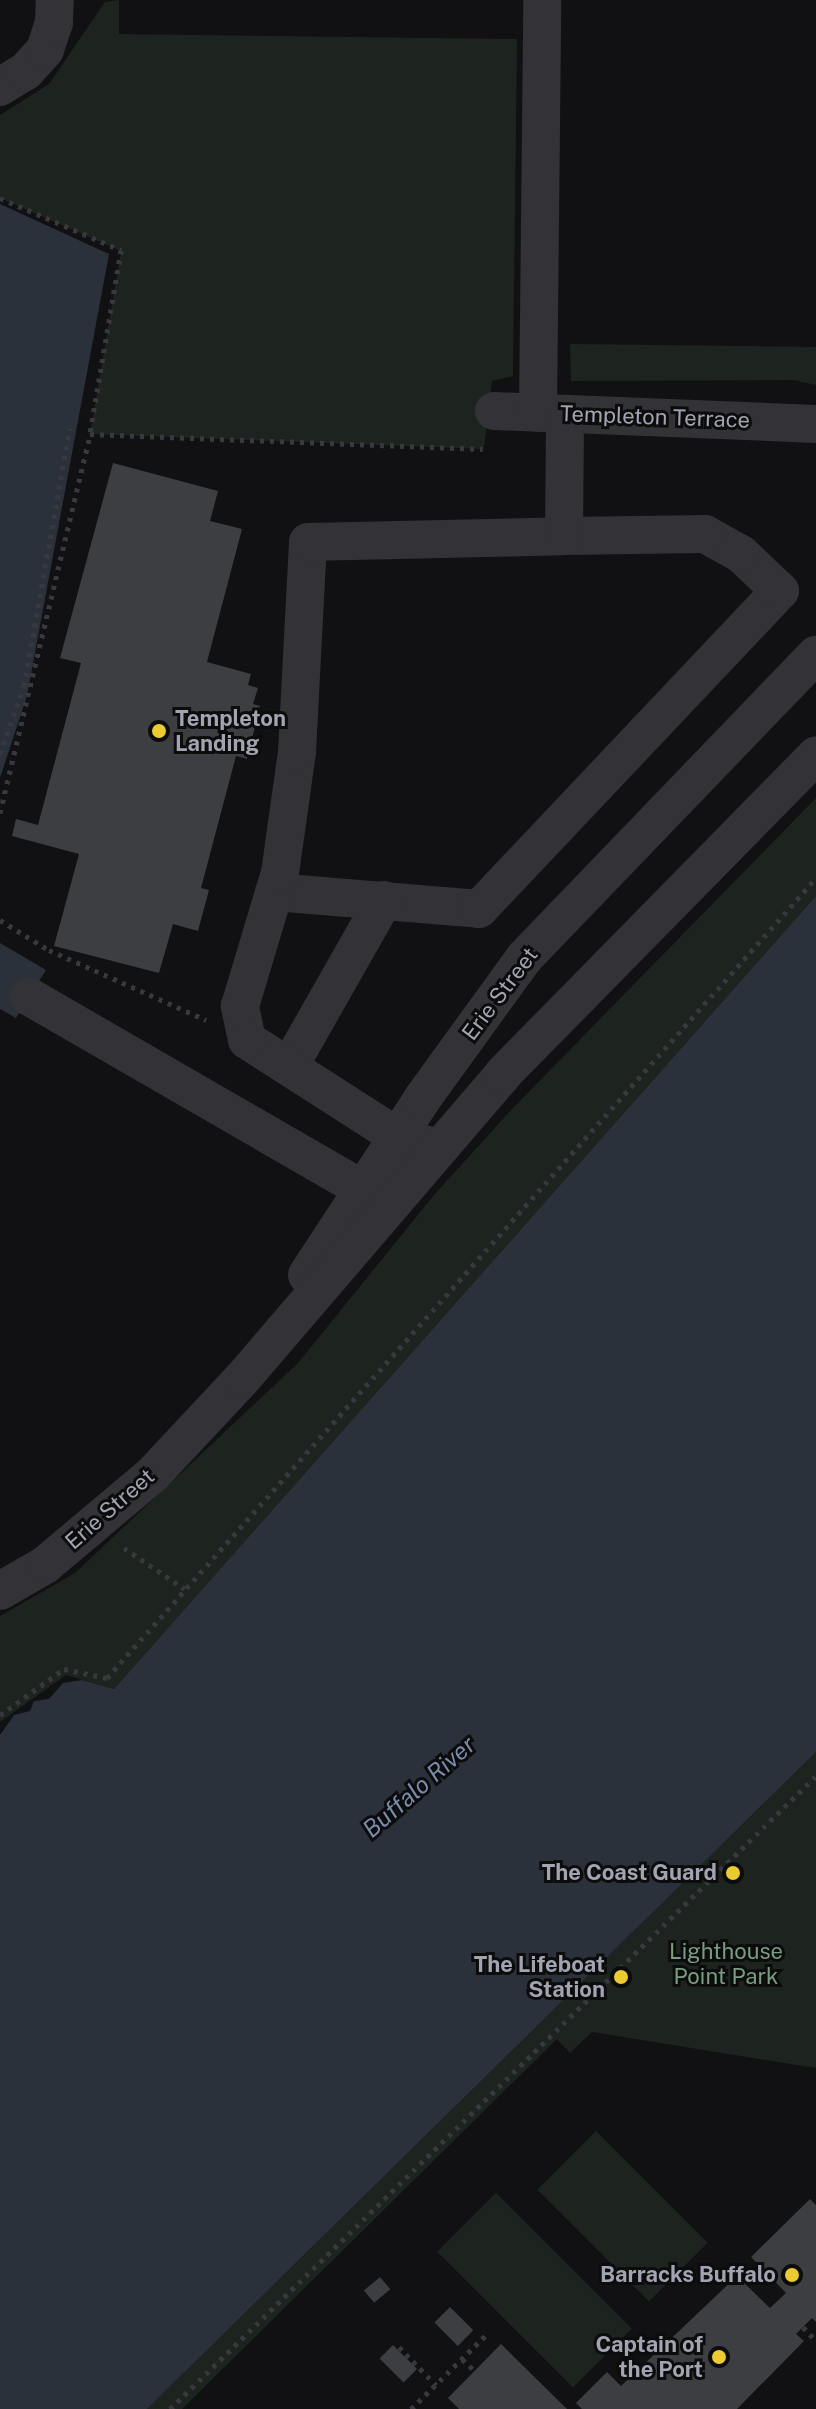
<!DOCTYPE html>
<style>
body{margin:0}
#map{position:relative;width:816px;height:2409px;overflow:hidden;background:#111012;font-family:"Public Sans",sans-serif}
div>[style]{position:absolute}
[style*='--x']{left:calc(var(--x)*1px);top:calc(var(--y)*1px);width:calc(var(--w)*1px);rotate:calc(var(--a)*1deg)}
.green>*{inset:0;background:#1d241f;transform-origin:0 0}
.water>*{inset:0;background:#2b313a}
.building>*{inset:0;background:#3d3e42;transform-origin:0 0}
.path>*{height:5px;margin-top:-2.5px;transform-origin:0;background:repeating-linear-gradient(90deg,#38383e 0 4px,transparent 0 10px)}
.minor>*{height:38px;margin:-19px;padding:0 19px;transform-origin:19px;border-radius:19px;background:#323237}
.dots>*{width:22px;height:22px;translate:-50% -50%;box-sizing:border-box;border:4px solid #0c0c0d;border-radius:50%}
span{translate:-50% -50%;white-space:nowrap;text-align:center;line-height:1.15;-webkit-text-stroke:6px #0c0c0d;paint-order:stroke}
.street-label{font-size:22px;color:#a2a4b2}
.poi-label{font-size:22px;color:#a2a4b2;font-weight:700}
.left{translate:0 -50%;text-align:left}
.right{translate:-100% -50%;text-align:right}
.park-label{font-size:22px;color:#7a9d82}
.water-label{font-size:24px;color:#7a8cad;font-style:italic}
</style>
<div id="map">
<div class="green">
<i style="clip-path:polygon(119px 0,119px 34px,517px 39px,513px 376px,492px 381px,484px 449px,90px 434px,121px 251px,0 198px,0 115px,49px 84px,105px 2px)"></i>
<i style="clip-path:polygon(570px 344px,816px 347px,816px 385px,793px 380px,571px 381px)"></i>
<i style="clip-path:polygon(816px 798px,816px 896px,114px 1689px,66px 1675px,0 1722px,0 1616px,75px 1573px,298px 1363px,434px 1195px,513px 1108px)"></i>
<i style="clip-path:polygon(816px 1752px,816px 2068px,592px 2032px,570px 2053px,557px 2039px,182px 2409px,147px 2409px)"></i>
<i style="left:596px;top:2131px;width:158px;height:83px;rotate:45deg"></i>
<i style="left:496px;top:2193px;width:192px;height:83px;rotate:45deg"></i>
</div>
<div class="water">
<i style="clip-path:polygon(0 204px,109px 254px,27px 696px,0 778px)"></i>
<i style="clip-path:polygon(816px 896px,816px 1752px,147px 2409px,0 2409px,0 1735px,14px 1715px,30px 1711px,34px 1701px,49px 1699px,63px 1683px,82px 1680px,114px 1689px)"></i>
<i style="clip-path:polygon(0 943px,46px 970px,16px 1018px,0 1009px)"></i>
</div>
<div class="building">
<i style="clip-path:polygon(113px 463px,218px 491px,210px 521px,242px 529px,207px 662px,251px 674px,248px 685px,258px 688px,253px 704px,260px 706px,247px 759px,236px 756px,201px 888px,209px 890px,198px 931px,173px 924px,159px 973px,54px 946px,79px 854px,12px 836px,16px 819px,38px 825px,81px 663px,60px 658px)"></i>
<i style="clip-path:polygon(810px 2199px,816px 2205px,816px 2322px,812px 2318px,796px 2334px,804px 2341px,737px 2409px,582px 2409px,576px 2403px,607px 2372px,621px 2386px,737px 2276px,770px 2308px,786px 2293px,751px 2257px)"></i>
<i style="left:380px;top:2277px;width:16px;height:21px;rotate:50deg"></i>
<i style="left:450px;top:2307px;width:33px;height:22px;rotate:45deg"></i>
<i style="clip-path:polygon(501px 2344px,567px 2409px,459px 2409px,448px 2398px)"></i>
<i style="left:393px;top:2345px;width:34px;height:19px;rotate:45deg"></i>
</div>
<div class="path">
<i style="--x:0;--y:198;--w:132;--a:23.3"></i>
<i style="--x:121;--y:250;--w:187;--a:99.6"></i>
<i style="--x:90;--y:434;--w:393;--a:2.2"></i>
<i style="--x:0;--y:754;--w:72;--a:-70.6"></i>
<i style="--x:24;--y:686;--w:262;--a:-79.9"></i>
<i style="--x:0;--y:813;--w:390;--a:-76.6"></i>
<i style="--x:0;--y:920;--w:57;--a:31.5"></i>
<i style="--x:49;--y:950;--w:172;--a:24"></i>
<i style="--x:124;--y:1548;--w:73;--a:33.9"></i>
<i style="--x:0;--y:1715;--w:79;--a:-35.7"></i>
<i style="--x:64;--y:1669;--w:44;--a:11.8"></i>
<i style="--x:107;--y:1678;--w:1069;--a:-48.45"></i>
<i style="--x:803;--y:2327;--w:19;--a:47"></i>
<i style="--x:399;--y:2347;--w:53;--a:45.8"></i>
<i style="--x:462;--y:2359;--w:18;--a:43"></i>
<i style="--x:170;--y:2409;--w:904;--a:-44.42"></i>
<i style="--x:411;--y:2409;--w:107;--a:-44.6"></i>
</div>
<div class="minor">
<i style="--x:0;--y:87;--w:31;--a:-32"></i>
<i style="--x:26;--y:71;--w:28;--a:-48"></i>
<i style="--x:45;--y:50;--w:28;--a:-72"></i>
<i style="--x:54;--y:23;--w:23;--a:-88"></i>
<i style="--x:494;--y:411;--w:322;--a:2.3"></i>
<i style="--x:538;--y:413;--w:413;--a:-89.4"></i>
<i style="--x:274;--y:892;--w:206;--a:4.7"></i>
<i style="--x:479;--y:909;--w:438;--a:-46.6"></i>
<i style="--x:780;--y:591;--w:54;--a:-136.5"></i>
<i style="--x:741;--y:554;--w:41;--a:-150.9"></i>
<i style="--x:705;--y:534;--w:141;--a:179.2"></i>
<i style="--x:28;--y:996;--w:412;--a:30"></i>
<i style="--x:289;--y:1067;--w:192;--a:-60.4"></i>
<i style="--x:439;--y:1148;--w:42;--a:-165"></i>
<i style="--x:398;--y:1137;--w:179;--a:-147.3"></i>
<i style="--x:247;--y:1040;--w:35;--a:-102"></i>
<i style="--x:240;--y:1006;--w:139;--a:-73.3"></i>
<i style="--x:280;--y:873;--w:122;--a:-82"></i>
<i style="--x:297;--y:752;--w:210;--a:-87"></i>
<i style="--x:308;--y:542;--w:256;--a:-1.3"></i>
<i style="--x:564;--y:536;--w:122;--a:-89.5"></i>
<i style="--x:307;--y:1275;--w:210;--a:-56.8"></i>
<i style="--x:422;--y:1099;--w:174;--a:-54.1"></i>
<i style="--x:524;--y:958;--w:421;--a:-46.1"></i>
<i style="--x:0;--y:1591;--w:52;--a:-30"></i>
<i style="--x:45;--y:1565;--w:141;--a:-40.1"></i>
<i style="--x:153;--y:1474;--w:130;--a:-46.9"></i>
<i style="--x:242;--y:1379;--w:401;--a:-49.4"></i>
<i style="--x:503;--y:1074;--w:447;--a:-45.5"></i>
</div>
<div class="dots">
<i style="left:159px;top:731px;background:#eacb31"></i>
<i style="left:733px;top:1873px;background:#eacb31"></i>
<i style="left:621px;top:1977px;background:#eacb31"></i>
<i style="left:792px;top:2275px;background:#eacb31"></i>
<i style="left:719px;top:2357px;background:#eacb31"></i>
</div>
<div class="street-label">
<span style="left:655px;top:417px;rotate:2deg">Templeton Terrace</span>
<span style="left:500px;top:994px;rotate:-53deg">Erie Street</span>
<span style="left:110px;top:1509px;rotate:-41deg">Erie Street</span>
</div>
<div class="poi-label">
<span class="left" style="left:175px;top:731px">Templeton<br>Landing</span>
<span class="right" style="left:717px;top:1873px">The Coast Guard</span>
<span class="right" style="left:605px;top:1977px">The Lifeboat<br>Station</span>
<span class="right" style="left:776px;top:2275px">Barracks Buffalo</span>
<span class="right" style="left:703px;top:2357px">Captain of<br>the Port</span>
</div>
<div class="park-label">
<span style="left:726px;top:1964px">Lighthouse<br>Point Park</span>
</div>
<div class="water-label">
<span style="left:419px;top:1787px;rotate:-41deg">Buffalo River</span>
</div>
</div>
